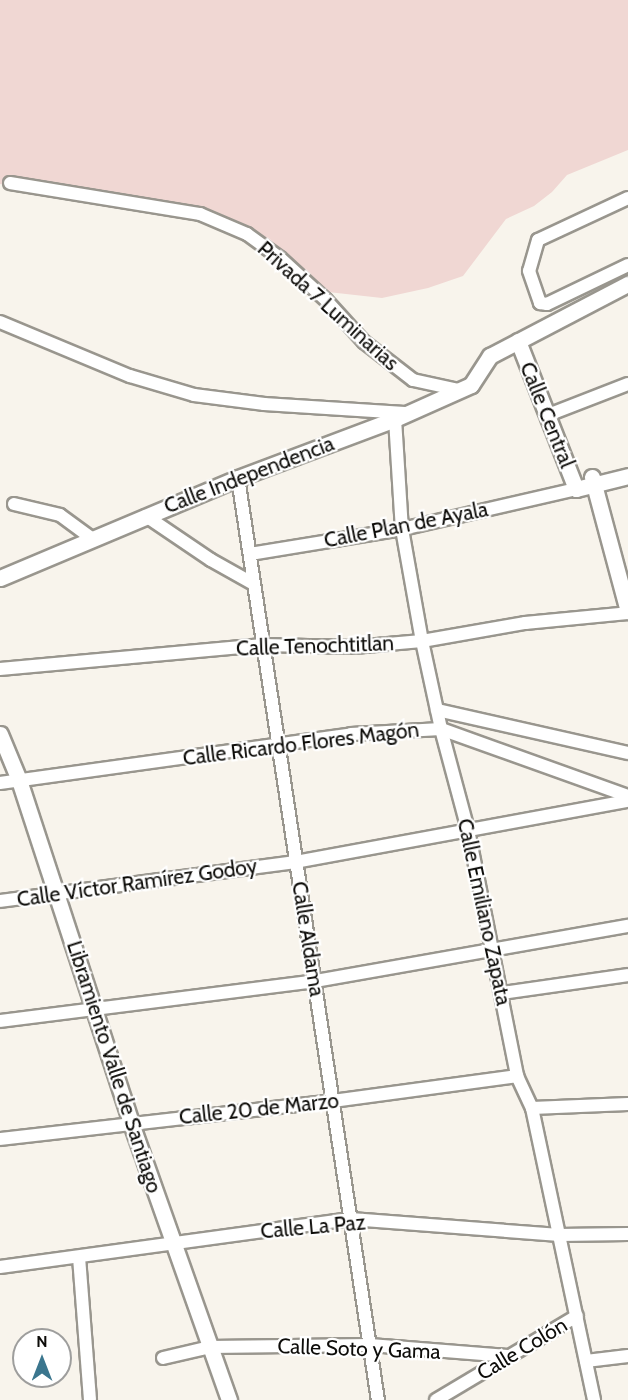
<!DOCTYPE html>
<meta charset="utf-8">
<style>
body{margin:0}
#map{position:relative;width:628px;height:1400px;overflow:hidden;background:#f8f4ec;font-family:Cabin,sans-serif}
div>[style]{position:absolute}
[style*='--x']{left:calc(var(--x)*1px);top:calc(var(--y)*1px);width:calc(var(--w)*1px);rotate:calc(var(--a)*1deg)}
.green>*{inset:0;background:#f0d7d3}
.roads{filter:drop-shadow(2px 0 #99968e) drop-shadow(-2px 0 #99968e) drop-shadow(0 2px #99968e) drop-shadow(0 -2px #99968e)}
.minor>*{height:12px;margin:-6px;padding:0 6px;transform-origin:6px;border-radius:6px;background:#fff}
.tertiary>*{height:15px;margin:-7.5px;padding:0 7.5px;transform-origin:7.5px;border-radius:7.5px;background:#fff}
span{translate:-50% -50%;white-space:nowrap;text-align:center;line-height:1.15;-webkit-text-stroke:4.5px #fff;paint-order:stroke}
.street-label{font-size:21px;color:#0d0c09}
.north{position:absolute;left:12px;top:1328px;width:60px;height:60px;box-sizing:border-box;background:#fff;border:2px solid #9e9e9d;border-radius:50%;rotate:0deg;font-size:16px;font-weight:700;line-height:24px;text-align:center;color:#0d0c09}
.north::after{content:'';display:block;margin:auto;width:21px;height:27px;background:#3b768e;clip-path:polygon(50% 0,100% 100%,50% 72%,0 100%)}
</style>
<div id="map">
<div class="green">
<i style="clip-path:polygon(0 0,628px 0,628px 150px,567px 175px,552px 192px,534px 206px,506px 219px,463px 276px,428px 288px,382px 298px,310px 290px,234px 228px,145px 209px,0 184px)"></i>
</div>
<div class="roads">
<div class="minor">
<i style="--x:10;--y:183;--w:193;--a:9.3"></i>
<i style="--x:200;--y:214;--w:51;--a:23.1"></i>
<i style="--x:247;--y:234;--w:41;--a:36"></i>
<i style="--x:280;--y:258;--w:62;--a:42.4"></i>
<i style="--x:326;--y:300;--w:57;--a:47.9"></i>
<i style="--x:364;--y:342;--w:62;--a:37.8"></i>
<i style="--x:413;--y:380;--w:47;--a:12.3"></i>
<i style="--x:628;--y:198;--w:99;--a:155"></i>
<i style="--x:538;--y:240;--w:32;--a:106"></i>
<i style="--x:529;--y:271;--w:34;--a:71"></i>
<i style="--x:540;--y:303;--w:7;--a:8"></i>
<i style="--x:547;--y:304;--w:90;--a:-25.7"></i>
<i style="--x:0;--y:322;--w:141;--a:22.6"></i>
<i style="--x:130;--y:376;--w:67;--a:16.5"></i>
<i style="--x:194;--y:395;--w:71;--a:7.3"></i>
<i style="--x:264;--y:404;--w:141;--a:3.7"></i>
<i style="--x:548;--y:415;--w:86;--a:-21.2"></i>
<i style="--x:395;--y:419;--w:110;--a:86.4"></i>
<i style="--x:402;--y:529;--w:114;--a:79.9"></i>
<i style="--x:422;--y:641;--w:90;--a:77.8"></i>
<i style="--x:441;--y:729;--w:105;--a:75"></i>
<i style="--x:468;--y:830;--w:251;--a:78.7"></i>
<i style="--x:517;--y:1076;--w:35;--a:65"></i>
<i style="--x:532;--y:1108;--w:299;--a:78"></i>
<i style="--x:238;--y:478;--w:933;--a:81.37"></i>
<i style="--x:14;--y:504;--w:47;--a:13.4"></i>
<i style="--x:60;--y:515;--w:42;--a:36.3"></i>
<i style="--x:146;--y:516;--w:78;--a:34.1"></i>
<i style="--x:211;--y:560;--w:49;--a:29.2"></i>
<i style="--x:250;--y:554;--w:154;--a:-9.3"></i>
<i style="--x:402;--y:529;--w:179;--a:-12.9"></i>
<i style="--x:0;--y:669;--w:264;--a:-5.2"></i>
<i style="--x:263;--y:645;--w:91;--a:1.3"></i>
<i style="--x:354;--y:647;--w:68;--a:-5"></i>
<i style="--x:422;--y:641;--w:105;--a:-9.9"></i>
<i style="--x:525;--y:623;--w:103;--a:-5.5"></i>
<i style="--x:437;--y:710;--w:196;--a:12.7"></i>
<i style="--x:0;--y:783;--w:354;--a:-7.9"></i>
<i style="--x:351;--y:734;--w:90;--a:-3.2"></i>
<i style="--x:441;--y:729;--w:199;--a:19.7"></i>
<i style="--x:0;--y:901;--w:298;--a:-7.5"></i>
<i style="--x:295;--y:862;--w:339;--a:-10.4"></i>
<i style="--x:502;--y:993;--w:127;--a:-8.1"></i>
<i style="--x:0;--y:1021;--w:318;--a:-7.2"></i>
<i style="--x:315;--y:981;--w:318;--a:-10"></i>
<i style="--x:532;--y:1108;--w:96;--a:-2.4"></i>
<i style="--x:0;--y:1139;--w:335;--a:-6.5"></i>
<i style="--x:333;--y:1101;--w:186;--a:-7.7"></i>
<i style="--x:79;--y:1257;--w:143;--a:85.6"></i>
<i style="--x:0;--y:1267;--w:354;--a:-7.8"></i>
<i style="--x:351;--y:1219;--w:209;--a:4.4"></i>
<i style="--x:559;--y:1235;--w:69;--a:-0.8"></i>
<i style="--x:163;--y:1358;--w:48;--a:-13.2"></i>
<i style="--x:210;--y:1347;--w:160;--a:-0.7"></i>
<i style="--x:370;--y:1345;--w:138;--a:4.6"></i>
<i style="--x:586;--y:1361;--w:42;--a:-6.8"></i>
<i style="--x:436;--y:1400;--w:164;--a:-30.8"></i>
</div>
<div class="tertiary">
<i style="--x:518;--y:341;--w:159;--a:68.6"></i>
<i style="--x:576;--y:489;--w:54;--a:-14"></i>
<i style="--x:592;--y:477;--w:139;--a:75"></i>
<i style="--x:0;--y:578;--w:258;--a:-22.8"></i>
<i style="--x:238;--y:478;--w:168;--a:-20.6"></i>
<i style="--x:395;--y:419;--w:83;--a:-24.1"></i>
<i style="--x:471;--y:385;--w:35;--a:-57"></i>
<i style="--x:490;--y:356;--w:156;--a:-27.6"></i>
<i style="--x:0;--y:734;--w:50;--a:67.6"></i>
<i style="--x:19;--y:780;--w:361;--a:71.9"></i>
<i style="--x:131;--y:1123;--w:294;--a:70.5"></i>
</div>
</div>
<div class="street-label">
<span style="left:328px;top:306px;rotate:42deg">Privada 7 Luminarias</span>
<span style="left:547px;top:415px;rotate:68deg">Calle Central</span>
<span style="left:249px;top:475px;rotate:-21deg">Calle Independencia</span>
<span style="left:406px;top:525px;rotate:-11deg">Calle Plan de Ayala</span>
<span style="left:315px;top:646px;rotate:-2deg">Calle Tenochtitlan</span>
<span style="left:301px;top:744px;rotate:-7deg">Calle Ricardo Flores Magón</span>
<span style="left:137px;top:883px;rotate:-8deg">Calle Víctor Ramírez Godoy</span>
<span style="left:484px;top:912px;rotate:78deg">Calle Emiliano Zapata</span>
<span style="left:308px;top:939px;rotate:81deg">Calle Aldama</span>
<span style="left:114px;top:1067px;rotate:72deg">Libramiento Valle de Santiago</span>
<span style="left:259px;top:1109px;rotate:-6deg">Calle 20 de Marzo</span>
<span style="left:313px;top:1227px;rotate:-5deg">Calle La Paz</span>
<span style="left:359px;top:1349px;rotate:2deg">Calle Soto y Gama</span>
<span style="left:522px;top:1349px;rotate:-31deg">Calle Colón</span>
</div>
<div class="north">N</div>
</div>
